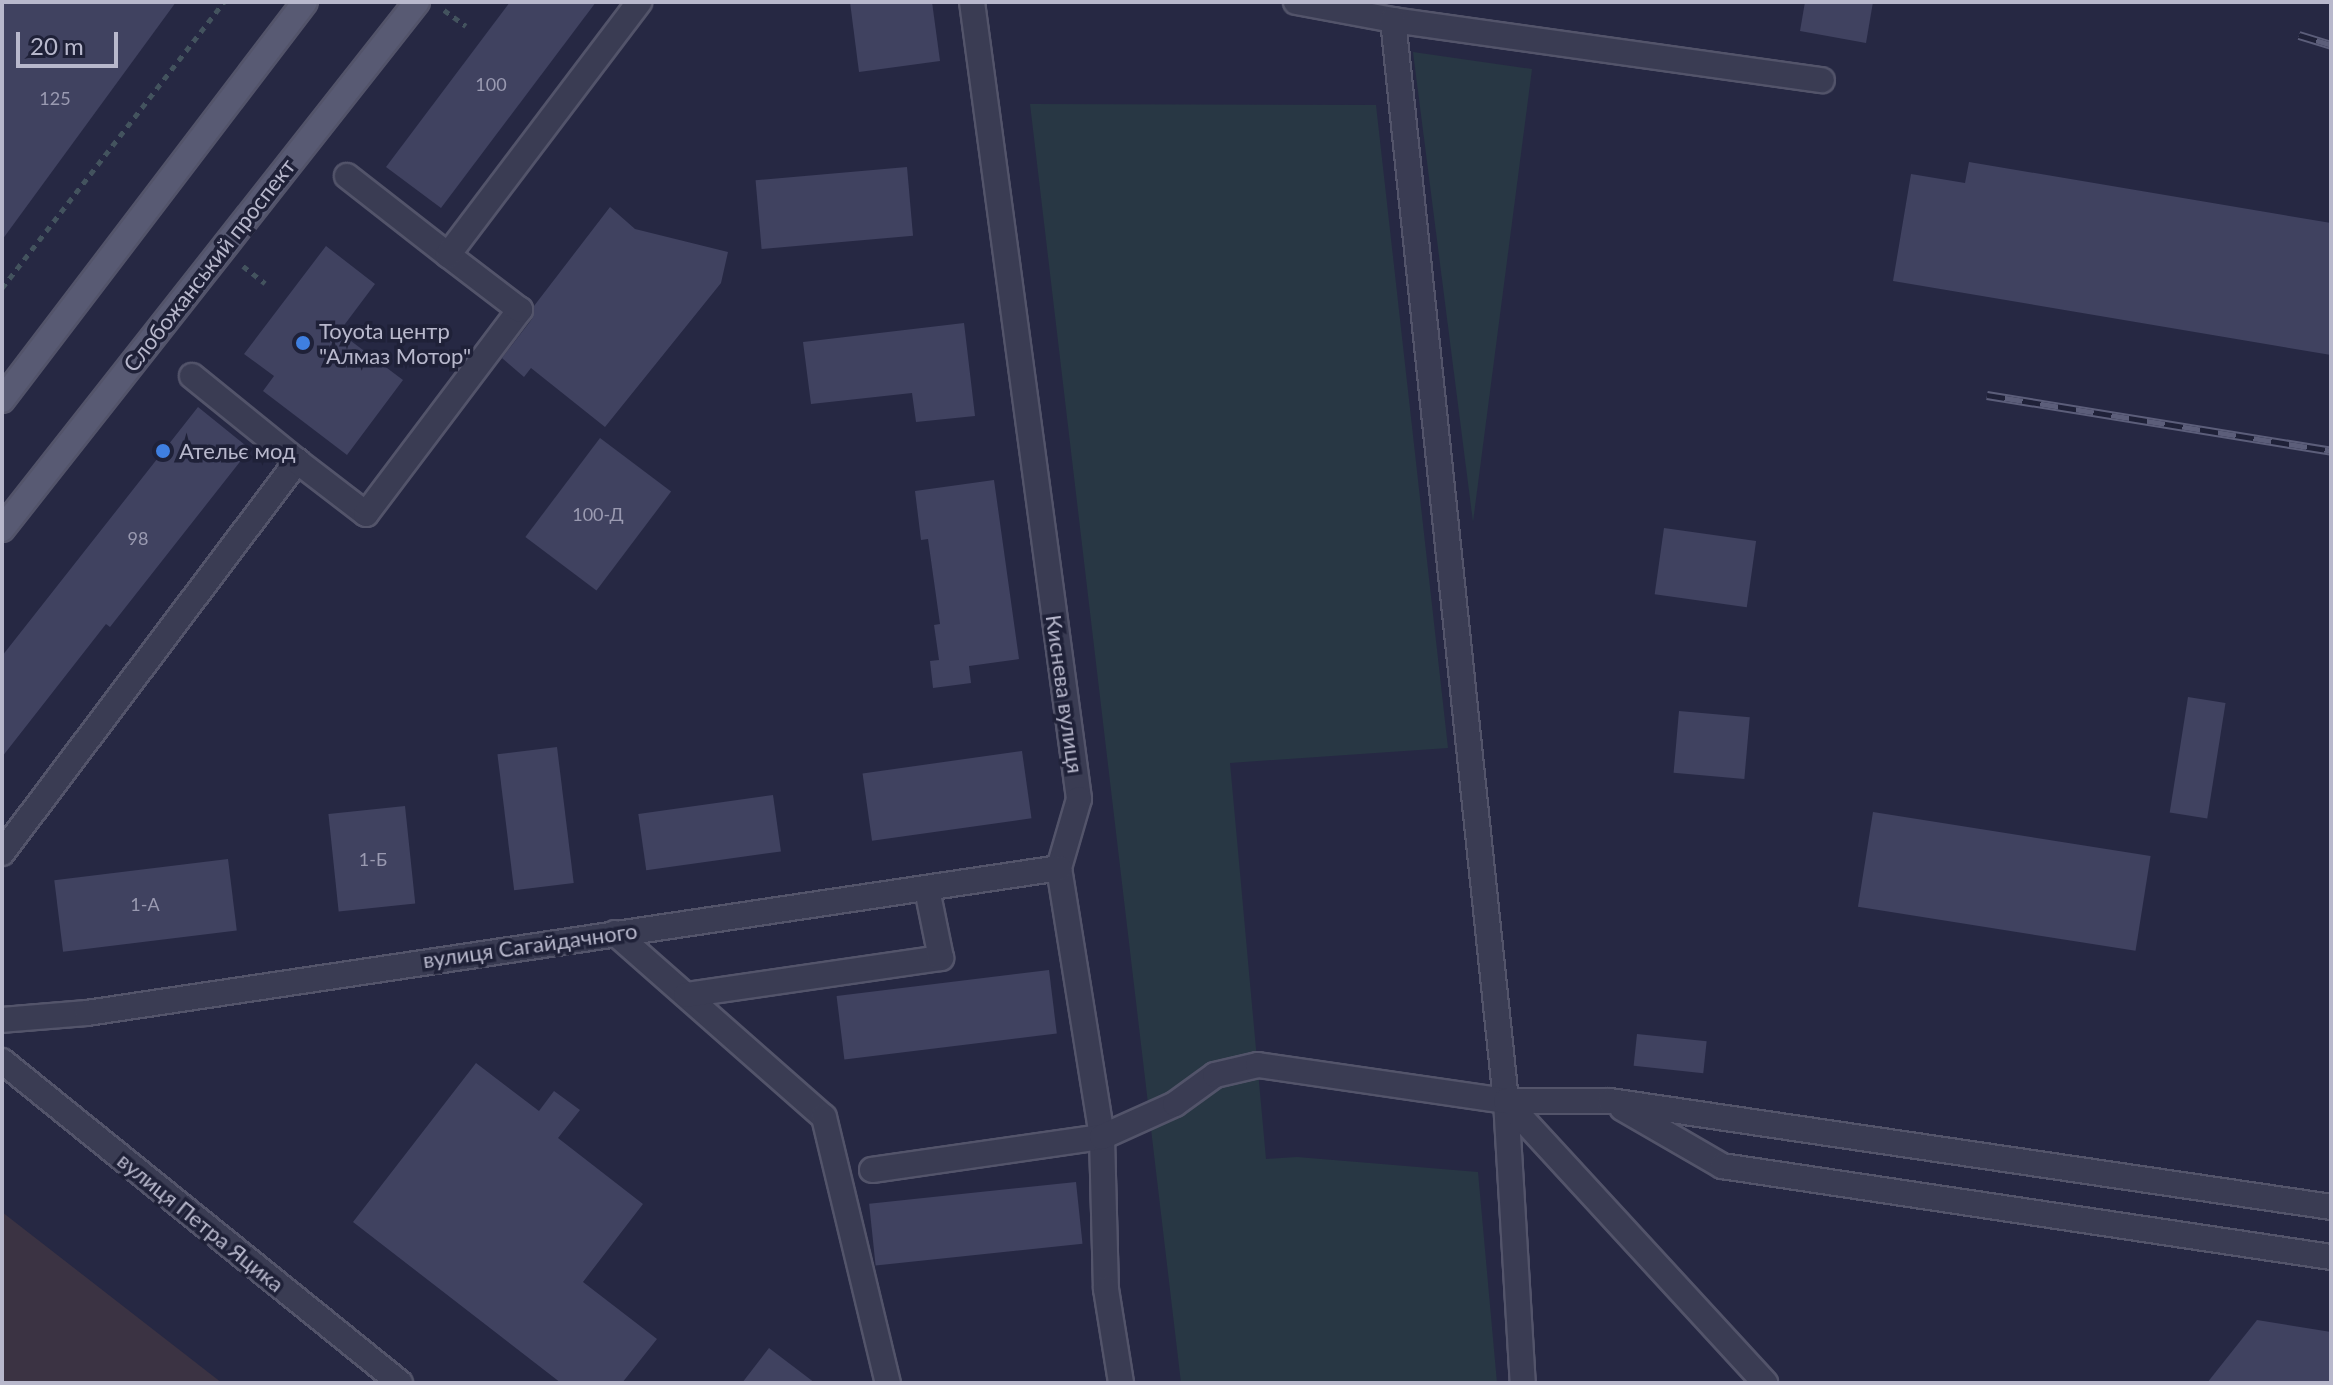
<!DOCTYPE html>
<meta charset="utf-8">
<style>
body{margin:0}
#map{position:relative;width:2333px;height:1385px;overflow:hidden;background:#262843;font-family:Lato,sans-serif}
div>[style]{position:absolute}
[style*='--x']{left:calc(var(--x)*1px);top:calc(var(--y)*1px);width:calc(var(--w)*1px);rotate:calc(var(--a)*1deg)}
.medical>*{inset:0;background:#3b3343}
.green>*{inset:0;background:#283744}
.building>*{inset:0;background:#404260;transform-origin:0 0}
.path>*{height:5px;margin-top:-2.5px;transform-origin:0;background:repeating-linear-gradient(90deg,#43535e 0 6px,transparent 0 12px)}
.roads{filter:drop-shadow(2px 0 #53546a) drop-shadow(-2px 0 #53546a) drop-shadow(0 2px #53546a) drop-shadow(0 -2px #53546a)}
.minor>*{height:24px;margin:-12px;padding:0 12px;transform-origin:12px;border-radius:12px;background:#3a3c53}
.major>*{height:24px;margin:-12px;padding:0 12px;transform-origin:12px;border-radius:12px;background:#585a73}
.rail>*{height:9px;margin-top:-4.5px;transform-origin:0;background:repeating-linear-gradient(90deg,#1f2138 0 18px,#5c5e7a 0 36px);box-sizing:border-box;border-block:2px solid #5c5e7a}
.dots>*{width:22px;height:22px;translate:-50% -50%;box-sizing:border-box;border:4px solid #1f2138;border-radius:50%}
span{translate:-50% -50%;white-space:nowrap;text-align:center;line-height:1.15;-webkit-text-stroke:7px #1f2138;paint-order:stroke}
.number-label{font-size:18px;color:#9a9ab1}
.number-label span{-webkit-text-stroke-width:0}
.street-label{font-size:22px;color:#b8b8cc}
.poi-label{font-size:22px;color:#b8b8cc}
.left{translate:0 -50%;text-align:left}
.frame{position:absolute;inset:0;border:4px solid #b8b8cc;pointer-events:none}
.scale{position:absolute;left:16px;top:32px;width:102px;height:36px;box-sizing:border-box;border:4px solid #b8b8cc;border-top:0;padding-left:10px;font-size:24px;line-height:28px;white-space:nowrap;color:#b8b8cc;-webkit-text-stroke:6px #1f2138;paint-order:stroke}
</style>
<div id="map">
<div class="medical">
<i style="clip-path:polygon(2px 1212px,222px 1383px,2px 1383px)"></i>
</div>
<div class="green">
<i style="clip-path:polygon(1413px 52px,1532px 69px,1473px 522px)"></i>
<i style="clip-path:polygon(1030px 104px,1376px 105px,1448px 748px,1230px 763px,1266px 1159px,1297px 1157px,1478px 1172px,1497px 1383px,1181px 1383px)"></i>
</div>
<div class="building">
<i style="clip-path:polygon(2px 2px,176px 2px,2px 240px)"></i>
<i style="clip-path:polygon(510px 2px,596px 2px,441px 208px,386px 167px)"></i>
<i style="clip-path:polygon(850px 2px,932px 2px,940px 61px,859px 72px)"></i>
<i style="clip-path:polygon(1805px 2px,1873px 2px,1866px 43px,1800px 31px)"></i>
<i style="clip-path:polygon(1969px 162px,2331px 223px,2331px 355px,1893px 281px,1911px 174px,1965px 183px)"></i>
<i style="left:907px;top:167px;width:69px;height:152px;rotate:85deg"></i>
<i style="clip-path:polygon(610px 207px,635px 229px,728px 252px,721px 283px,605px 427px,531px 368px,524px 377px,502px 358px,532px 319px,534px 306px)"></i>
<i style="clip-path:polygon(326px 246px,375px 284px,339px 332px,403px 380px,347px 455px,263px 391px,274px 376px,244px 354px)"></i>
<i style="clip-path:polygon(964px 323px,975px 416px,916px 422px,912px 393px,811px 404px,803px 342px)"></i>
<i style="clip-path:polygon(198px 407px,250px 449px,110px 627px,106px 624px,2px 757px,2px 656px)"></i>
<i style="left:600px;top:438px;width:89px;height:124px;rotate:37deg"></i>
<i style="clip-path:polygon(994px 480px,1019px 659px,969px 666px,971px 683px,933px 688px,930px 661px,939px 660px,934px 625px,940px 624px,928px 539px,921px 540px,915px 491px)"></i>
<i style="left:1664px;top:528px;width:93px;height:67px;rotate:8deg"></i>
<i style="left:2188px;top:697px;width:38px;height:117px;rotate:9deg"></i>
<i style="left:1679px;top:711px;width:71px;height:62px;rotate:5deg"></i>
<i style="left:557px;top:747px;width:137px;height:60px;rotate:83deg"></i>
<i style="left:1022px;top:751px;width:68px;height:161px;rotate:82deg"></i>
<i style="left:773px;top:795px;width:57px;height:136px;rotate:82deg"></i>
<i style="left:405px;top:806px;width:98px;height:77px;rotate:84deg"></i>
<i style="left:1873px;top:812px;width:281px;height:96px;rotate:9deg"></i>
<i style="left:228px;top:859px;width:72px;height:175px;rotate:83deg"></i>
<i style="left:1049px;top:970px;width:64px;height:214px;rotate:83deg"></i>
<i style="left:1637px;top:1034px;width:70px;height:32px;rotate:6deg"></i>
<i style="clip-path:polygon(476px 1063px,539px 1111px,554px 1091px,580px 1110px,558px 1138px,643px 1204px,583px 1282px,657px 1339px,622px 1383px,561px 1383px,353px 1222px)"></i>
<i style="left:1076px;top:1182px;width:62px;height:208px;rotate:84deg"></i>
<i style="clip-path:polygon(2257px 1320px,2331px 1332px,2331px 1383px,2207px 1383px)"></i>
<i style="clip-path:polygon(769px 1348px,815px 1383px,742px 1383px)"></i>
</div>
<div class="path">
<i style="--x:444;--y:10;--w:27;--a:36"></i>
<i style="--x:243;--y:266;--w:28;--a:38"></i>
<i style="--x:2;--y:288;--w:362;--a:-52.2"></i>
</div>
<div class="roads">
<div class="minor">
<i style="--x:972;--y:2;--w:804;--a:82.35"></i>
<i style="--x:1079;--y:799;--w:72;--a:106.2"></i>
<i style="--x:1059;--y:868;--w:272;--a:80.9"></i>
<i style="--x:1102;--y:1137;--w:152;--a:88.5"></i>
<i style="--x:1106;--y:1289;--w:95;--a:80.9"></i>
<i style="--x:1296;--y:2;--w:99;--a:10.5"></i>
<i style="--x:1393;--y:20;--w:433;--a:8"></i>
<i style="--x:1393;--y:20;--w:1087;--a:84.03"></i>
<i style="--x:1506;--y:1101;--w:283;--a:86.6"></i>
<i style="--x:347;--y:176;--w:128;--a:38"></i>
<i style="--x:192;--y:376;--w:135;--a:39"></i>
<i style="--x:2;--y:853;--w:491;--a:-53"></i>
<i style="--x:297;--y:461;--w:87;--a:37.5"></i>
<i style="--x:366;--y:514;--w:256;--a:-53"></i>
<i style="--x:520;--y:310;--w:91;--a:-142.6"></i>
<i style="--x:448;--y:255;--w:317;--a:-52.9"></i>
<i style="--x:615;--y:933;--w:278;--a:41.4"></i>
<i style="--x:824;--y:1117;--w:274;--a:76.5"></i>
<i style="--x:686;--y:995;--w:258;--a:-8.3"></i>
<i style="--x:941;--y:958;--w:70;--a:-101.5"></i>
<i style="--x:2;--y:1020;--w:85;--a:-4.7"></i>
<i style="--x:87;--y:1013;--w:983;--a:-8.48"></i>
<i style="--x:2;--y:1061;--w:512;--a:38.97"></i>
<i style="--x:1506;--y:1101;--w:383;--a:47.4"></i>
<i style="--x:1622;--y:1108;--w:116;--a:30.1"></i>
<i style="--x:1722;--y:1166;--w:616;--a:8.5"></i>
<i style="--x:872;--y:1170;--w:232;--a:-8.2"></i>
<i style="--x:1102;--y:1137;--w:80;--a:-24.3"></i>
<i style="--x:1175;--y:1104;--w:49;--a:-35.9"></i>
<i style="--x:1215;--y:1075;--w:44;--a:-13.1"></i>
<i style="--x:1258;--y:1065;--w:251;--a:8.3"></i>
<i style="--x:1506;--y:1101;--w:104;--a:0"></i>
<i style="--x:1610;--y:1101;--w:729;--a:8.36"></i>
</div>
<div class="major">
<i style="--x:2;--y:400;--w:500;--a:-52.72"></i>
<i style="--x:2;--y:529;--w:671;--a:-51.78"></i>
</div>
</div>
<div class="rail">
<i style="--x:2299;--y:35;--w:34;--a:17"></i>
<i style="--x:1987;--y:395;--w:349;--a:9.2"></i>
</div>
<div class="dots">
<i style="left:303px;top:343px;background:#3f7fe0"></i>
<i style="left:163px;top:451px;background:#3f7fe0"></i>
</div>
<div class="number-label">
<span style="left:491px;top:84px">100</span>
<span style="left:55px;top:98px">125</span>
<span style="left:598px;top:514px">100-Д</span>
<span style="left:138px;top:538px">98</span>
<span style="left:373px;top:859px">1-Б</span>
<span style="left:145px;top:904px">1-А</span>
</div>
<div class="street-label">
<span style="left:209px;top:265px;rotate:-52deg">Слобожанський проспект</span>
<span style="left:1065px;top:694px;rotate:82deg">Киснева вулиця</span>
<span style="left:530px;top:945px;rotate:-8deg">вулиця Сагайдачного</span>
<span style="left:201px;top:1222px;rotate:39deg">вулиця Петра Яцика</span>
</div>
<div class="poi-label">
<span class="left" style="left:319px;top:343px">Toyota центр<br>"Алмаз Мотор"</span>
<span class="left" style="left:179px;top:451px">Ательє мод</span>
</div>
<div class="frame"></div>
<div class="scale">20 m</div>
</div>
